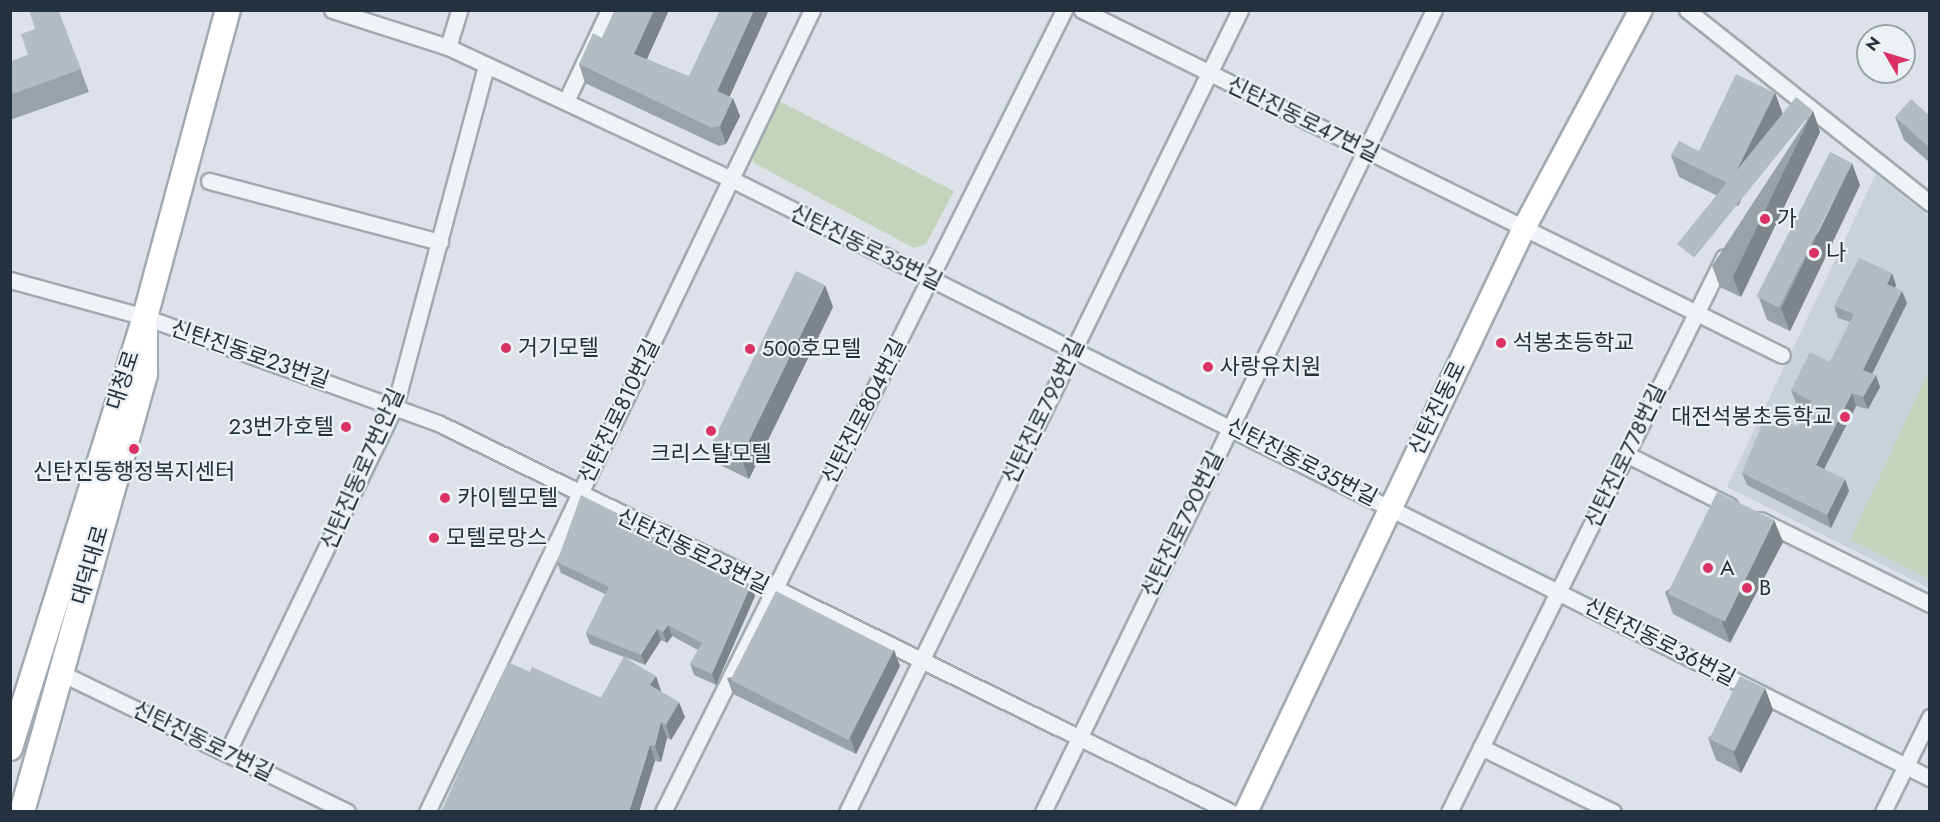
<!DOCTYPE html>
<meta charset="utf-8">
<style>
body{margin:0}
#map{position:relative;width:1940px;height:822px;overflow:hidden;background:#dce2e8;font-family:Jost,"Noto Sans KR",sans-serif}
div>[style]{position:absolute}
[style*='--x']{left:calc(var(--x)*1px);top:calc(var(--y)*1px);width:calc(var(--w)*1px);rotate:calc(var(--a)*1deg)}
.built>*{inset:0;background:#cad1da}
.green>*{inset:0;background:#c5d2bc}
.roads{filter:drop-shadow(2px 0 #a1aab2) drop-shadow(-2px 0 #a1aab2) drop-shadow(0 2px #a1aab2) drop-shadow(0 -2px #a1aab2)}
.minor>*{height:15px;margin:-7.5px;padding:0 7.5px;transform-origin:7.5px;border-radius:7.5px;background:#eff2f6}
.secondary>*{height:22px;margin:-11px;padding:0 11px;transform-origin:11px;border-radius:11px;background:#fff}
.primary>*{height:24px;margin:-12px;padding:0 12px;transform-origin:12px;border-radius:12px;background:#fff}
.wall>*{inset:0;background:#9aa2a9}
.shaded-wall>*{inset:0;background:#7d848a}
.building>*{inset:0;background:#b3bcc5;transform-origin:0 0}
.dots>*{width:16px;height:16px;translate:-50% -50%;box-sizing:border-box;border:3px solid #ebf1f5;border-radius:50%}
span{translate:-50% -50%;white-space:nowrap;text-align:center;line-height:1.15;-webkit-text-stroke:4.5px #ebf1f5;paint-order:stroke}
.street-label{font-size:22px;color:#24323f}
.poi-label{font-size:22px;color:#24323f}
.left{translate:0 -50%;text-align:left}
.right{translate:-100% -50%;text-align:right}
.frame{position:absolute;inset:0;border:12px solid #24323f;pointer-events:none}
.north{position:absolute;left:1856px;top:24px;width:60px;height:60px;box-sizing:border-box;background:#ebf1f5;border:2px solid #9ba5ac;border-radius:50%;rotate:308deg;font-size:16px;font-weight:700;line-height:24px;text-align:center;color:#24323f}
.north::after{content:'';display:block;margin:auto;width:21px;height:27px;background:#da3363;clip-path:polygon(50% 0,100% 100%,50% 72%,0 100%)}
</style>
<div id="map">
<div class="built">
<i style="clip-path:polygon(1876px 174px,1929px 217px,1929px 588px,1727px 487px)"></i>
</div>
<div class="green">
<i style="clip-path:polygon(773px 98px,954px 191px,926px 244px,914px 248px,754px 163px,749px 148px)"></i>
<i style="clip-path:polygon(1929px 371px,1929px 579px,1850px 540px)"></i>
</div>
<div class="roads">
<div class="minor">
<i style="--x:332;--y:10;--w:122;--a:17.7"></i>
<i style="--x:448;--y:47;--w:312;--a:25"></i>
<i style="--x:731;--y:179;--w:1340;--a:26.55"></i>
<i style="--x:1082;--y:10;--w:780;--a:26.24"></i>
<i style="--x:1687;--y:10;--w:310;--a:38.5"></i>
<i style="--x:448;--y:47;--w:39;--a:-73"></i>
<i style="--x:566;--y:101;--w:101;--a:-64.7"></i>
<i style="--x:209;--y:181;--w:239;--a:14.8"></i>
<i style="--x:10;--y:280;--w:140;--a:15.3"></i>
<i style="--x:145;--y:317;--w:312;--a:19.9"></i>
<i style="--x:438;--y:423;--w:883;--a:26.13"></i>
<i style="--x:1626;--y:454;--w:116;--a:26.6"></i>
<i style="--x:1760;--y:520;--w:190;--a:26.3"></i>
<i style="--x:59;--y:672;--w:320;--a:25.9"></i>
<i style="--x:1481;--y:747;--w:147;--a:26.2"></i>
<i style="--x:227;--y:753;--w:386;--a:-64.2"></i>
<i style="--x:395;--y:406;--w:352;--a:-75"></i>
<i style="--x:427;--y:812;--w:890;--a:-64.36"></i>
<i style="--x:663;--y:812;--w:897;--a:-63.43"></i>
<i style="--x:847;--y:812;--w:893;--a:-63.89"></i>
<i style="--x:1043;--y:812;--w:892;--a:-64.01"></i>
<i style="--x:1449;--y:812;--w:619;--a:-63.64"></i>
<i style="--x:1883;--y:812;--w:106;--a:-63.7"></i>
</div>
<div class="secondary">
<i style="--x:1246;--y:812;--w:647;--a:-64.54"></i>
<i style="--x:1524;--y:228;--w:247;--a:-61.8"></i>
</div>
<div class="primary">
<i style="--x:10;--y:748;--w:452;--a:-72.6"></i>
<i style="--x:145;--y:317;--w:318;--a:-74.9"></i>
<i style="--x:22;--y:812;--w:455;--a:-74.3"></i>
<i style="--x:145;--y:374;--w:42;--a:-90"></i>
</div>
</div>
<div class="wall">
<i style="clip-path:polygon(58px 10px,89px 92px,10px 120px,10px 62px,28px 55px,35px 29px)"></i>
<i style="clip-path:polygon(615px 10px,669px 10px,647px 59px,729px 96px,740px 116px,726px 144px,719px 146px,585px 83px,579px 64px,602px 38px)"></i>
<i style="clip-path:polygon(1775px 93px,1783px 115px,1738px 206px,1679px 177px,1671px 155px,1699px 151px)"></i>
<i style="clip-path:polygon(1813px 111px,1820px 132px,1741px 297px,1720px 287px,1712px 266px)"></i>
<i style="clip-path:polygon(1929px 115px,1929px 162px,1904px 140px,1895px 117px)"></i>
<i style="clip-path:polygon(1860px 185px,1790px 331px,1767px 320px,1759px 298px)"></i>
<i style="clip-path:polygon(1896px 285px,1895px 287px,1907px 303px,1872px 374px,1880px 387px,1868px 409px,1856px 406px,1824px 469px,1849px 491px,1831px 528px,1747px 485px,1742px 473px,1798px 427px,1807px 409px,1796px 403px,1791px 390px,1830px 362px,1850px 322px,1838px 318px,1834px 306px)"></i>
<i style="clip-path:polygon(833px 307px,749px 479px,720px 465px,712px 443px)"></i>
<i style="clip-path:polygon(629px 519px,633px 530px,632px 533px,751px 585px,755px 596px,716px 685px,694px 675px,690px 664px,698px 650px,672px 636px,667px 643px,661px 640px,645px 665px,625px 657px,661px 691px,685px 717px,671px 740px,667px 738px,661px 762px,655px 761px,530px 672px,601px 698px,624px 657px,590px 644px,586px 633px,605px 594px,561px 573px,557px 562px)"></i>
<i style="clip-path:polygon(1774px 520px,1783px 542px,1730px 643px,1673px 614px,1665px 592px)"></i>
<i style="clip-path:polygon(894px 650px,900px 666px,856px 754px,733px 694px,727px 678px)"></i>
<i style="clip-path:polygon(1765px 688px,1773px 710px,1741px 773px,1716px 760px,1708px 738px)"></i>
</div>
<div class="shaded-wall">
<i style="clip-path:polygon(654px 10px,669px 10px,641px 72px,634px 54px)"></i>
<i style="clip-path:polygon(754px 10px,769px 10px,724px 109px,717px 91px)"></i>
<i style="clip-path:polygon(1775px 93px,1783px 115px,1738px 206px,1730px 184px)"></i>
<i style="clip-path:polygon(733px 98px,740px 116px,726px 144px,720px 126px)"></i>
<i style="clip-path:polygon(1813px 111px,1820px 132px,1741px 297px,1733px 277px)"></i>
<i style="clip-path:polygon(1852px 163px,1860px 185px,1790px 331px,1781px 309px)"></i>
<i style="clip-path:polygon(1892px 273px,1896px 285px,1891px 296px,1887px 284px)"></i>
<i style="clip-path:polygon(825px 285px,833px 307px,749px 479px,741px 457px)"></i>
<i style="clip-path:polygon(1902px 291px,1907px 303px,1868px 382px,1863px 370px)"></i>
<i style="clip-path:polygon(1876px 375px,1880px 387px,1868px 409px,1863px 397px)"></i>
<i style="clip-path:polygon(1852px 393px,1856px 406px,1820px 477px,1816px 465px)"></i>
<i style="clip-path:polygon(1845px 479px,1849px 491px,1831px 528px,1827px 515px)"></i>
<i style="clip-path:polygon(629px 519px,633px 530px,628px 540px,624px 529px)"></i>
<i style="clip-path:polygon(1774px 520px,1783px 542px,1730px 643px,1722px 621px)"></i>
<i style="clip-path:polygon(751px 585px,755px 596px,716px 685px,712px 674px)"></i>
<i style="clip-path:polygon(668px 625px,672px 636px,667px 643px,663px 632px)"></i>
<i style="clip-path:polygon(657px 629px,661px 640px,645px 665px,641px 655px)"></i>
<i style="clip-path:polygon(894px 650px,900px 666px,856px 754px,850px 738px)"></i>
<i style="clip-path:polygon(656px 676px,661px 691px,655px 701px,650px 685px)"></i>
<i style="clip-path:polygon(1765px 688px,1773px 710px,1741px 773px,1733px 751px)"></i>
<i style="clip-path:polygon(679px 702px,685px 717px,671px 740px,666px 725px)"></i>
<i style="clip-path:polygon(661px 722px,667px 738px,661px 762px,655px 746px)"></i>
<i style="clip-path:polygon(650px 745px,655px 761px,639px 812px,629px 812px)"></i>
</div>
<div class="building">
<i style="clip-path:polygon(29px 10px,58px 10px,81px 69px,10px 95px,10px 62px,28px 55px,21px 34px,35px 29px)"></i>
<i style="clip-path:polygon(615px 10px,654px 10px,634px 54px,689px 76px,720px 10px,754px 10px,717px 91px,733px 98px,720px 126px,712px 128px,579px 64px,593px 33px,602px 38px)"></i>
<i style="clip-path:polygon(1736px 74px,1775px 93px,1730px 184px,1671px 155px,1679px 141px,1699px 151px)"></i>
<i style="left:1796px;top:97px;width:22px;height:189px;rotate:39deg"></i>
<i style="clip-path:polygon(1911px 99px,1929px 115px,1929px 147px,1895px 117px)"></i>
<i style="left:1830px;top:152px;width:25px;height:162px;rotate:27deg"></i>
<i style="clip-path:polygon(1859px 258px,1892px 273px,1887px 284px,1902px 291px,1863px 370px,1876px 375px,1863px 397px,1852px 393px,1816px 465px,1845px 479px,1827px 515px,1742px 473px,1767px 412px,1798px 427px,1811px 401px,1791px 390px,1810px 352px,1830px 362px,1854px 314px,1834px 306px)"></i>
<i style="left:796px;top:271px;width:32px;height:191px;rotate:26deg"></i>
<i style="left:1717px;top:492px;width:64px;height:113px;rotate:26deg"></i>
<i style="clip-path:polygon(581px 495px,629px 519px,624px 529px,651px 542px,654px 536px,751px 585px,712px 674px,690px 664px,702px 643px,668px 625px,663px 632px,657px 629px,641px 655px,586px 633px,609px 587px,557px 562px)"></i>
<i style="left:776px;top:591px;width:132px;height:100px;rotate:27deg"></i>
<i style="clip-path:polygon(624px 657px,656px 676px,650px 685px,679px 702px,666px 725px,661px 722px,655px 746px,650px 745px,629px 812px,441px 812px,508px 662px,530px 672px,532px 667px,601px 698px)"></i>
<i style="left:1740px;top:676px;width:28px;height:70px;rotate:26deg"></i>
</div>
<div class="dots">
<i style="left:1765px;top:219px;background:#da3363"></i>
<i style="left:1814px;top:253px;background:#da3363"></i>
<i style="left:1501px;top:343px;background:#da3363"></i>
<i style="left:506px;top:348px;background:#da3363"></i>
<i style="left:750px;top:349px;background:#da3363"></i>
<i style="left:1208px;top:367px;background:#da3363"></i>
<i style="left:1845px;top:417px;background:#da3363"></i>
<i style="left:346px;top:427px;background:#da3363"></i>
<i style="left:711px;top:431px;background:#da3363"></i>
<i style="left:134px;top:449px;background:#da3363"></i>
<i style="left:445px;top:498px;background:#da3363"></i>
<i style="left:434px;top:538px;background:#da3363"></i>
<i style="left:1708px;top:568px;background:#da3363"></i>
<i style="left:1747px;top:588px;background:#da3363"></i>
</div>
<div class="street-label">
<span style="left:1303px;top:119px;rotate:26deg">신탄진동로47번길</span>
<span style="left:866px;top:247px;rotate:26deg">신탄진동로35번길</span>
<span style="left:250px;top:354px;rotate:19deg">신탄진동로23번길</span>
<span style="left:123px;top:380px;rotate:-72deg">대청로</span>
<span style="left:1437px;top:408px;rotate:-64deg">신탄진동로</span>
<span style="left:619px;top:411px;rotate:-64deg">신탄진로810번길</span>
<span style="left:864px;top:411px;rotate:-63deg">신탄진로804번길</span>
<span style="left:1043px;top:411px;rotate:-64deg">신탄진로796번길</span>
<span style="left:1625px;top:456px;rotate:-64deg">신탄진로778번길</span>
<span style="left:1302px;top:462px;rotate:27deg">신탄진동로35번길</span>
<span style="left:362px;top:469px;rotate:-66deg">신탄진동로7번안길</span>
<span style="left:1182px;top:524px;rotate:-64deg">신탄진로790번길</span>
<span style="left:693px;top:551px;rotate:26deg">신탄진동로23번길</span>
<span style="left:90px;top:565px;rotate:-74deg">대덕대로</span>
<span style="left:1660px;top:642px;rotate:27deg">신탄진동로36번길</span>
<span style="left:203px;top:741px;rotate:26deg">신탄진동로7번길</span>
</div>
<div class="poi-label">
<span class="left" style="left:1777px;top:219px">가</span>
<span class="left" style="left:1826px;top:253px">나</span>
<span class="left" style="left:1513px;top:343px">석봉초등학교</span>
<span class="left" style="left:518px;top:348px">거기모텔</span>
<span class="left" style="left:762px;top:349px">500호모텔</span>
<span class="left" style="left:1220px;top:367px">사랑유치원</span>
<span class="right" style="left:1833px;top:417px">대전석봉초등학교</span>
<span class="right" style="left:334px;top:427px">23번가호텔</span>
<span style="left:711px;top:454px">크리스탈모텔</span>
<span style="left:134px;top:472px">신탄진동행정복지센터</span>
<span class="left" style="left:457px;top:498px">카이텔모텔</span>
<span class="left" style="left:446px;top:538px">모텔로망스</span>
<span class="left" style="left:1720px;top:568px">A</span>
<span class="left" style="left:1759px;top:588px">B</span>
</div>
<div class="frame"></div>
<div class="north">N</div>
</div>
